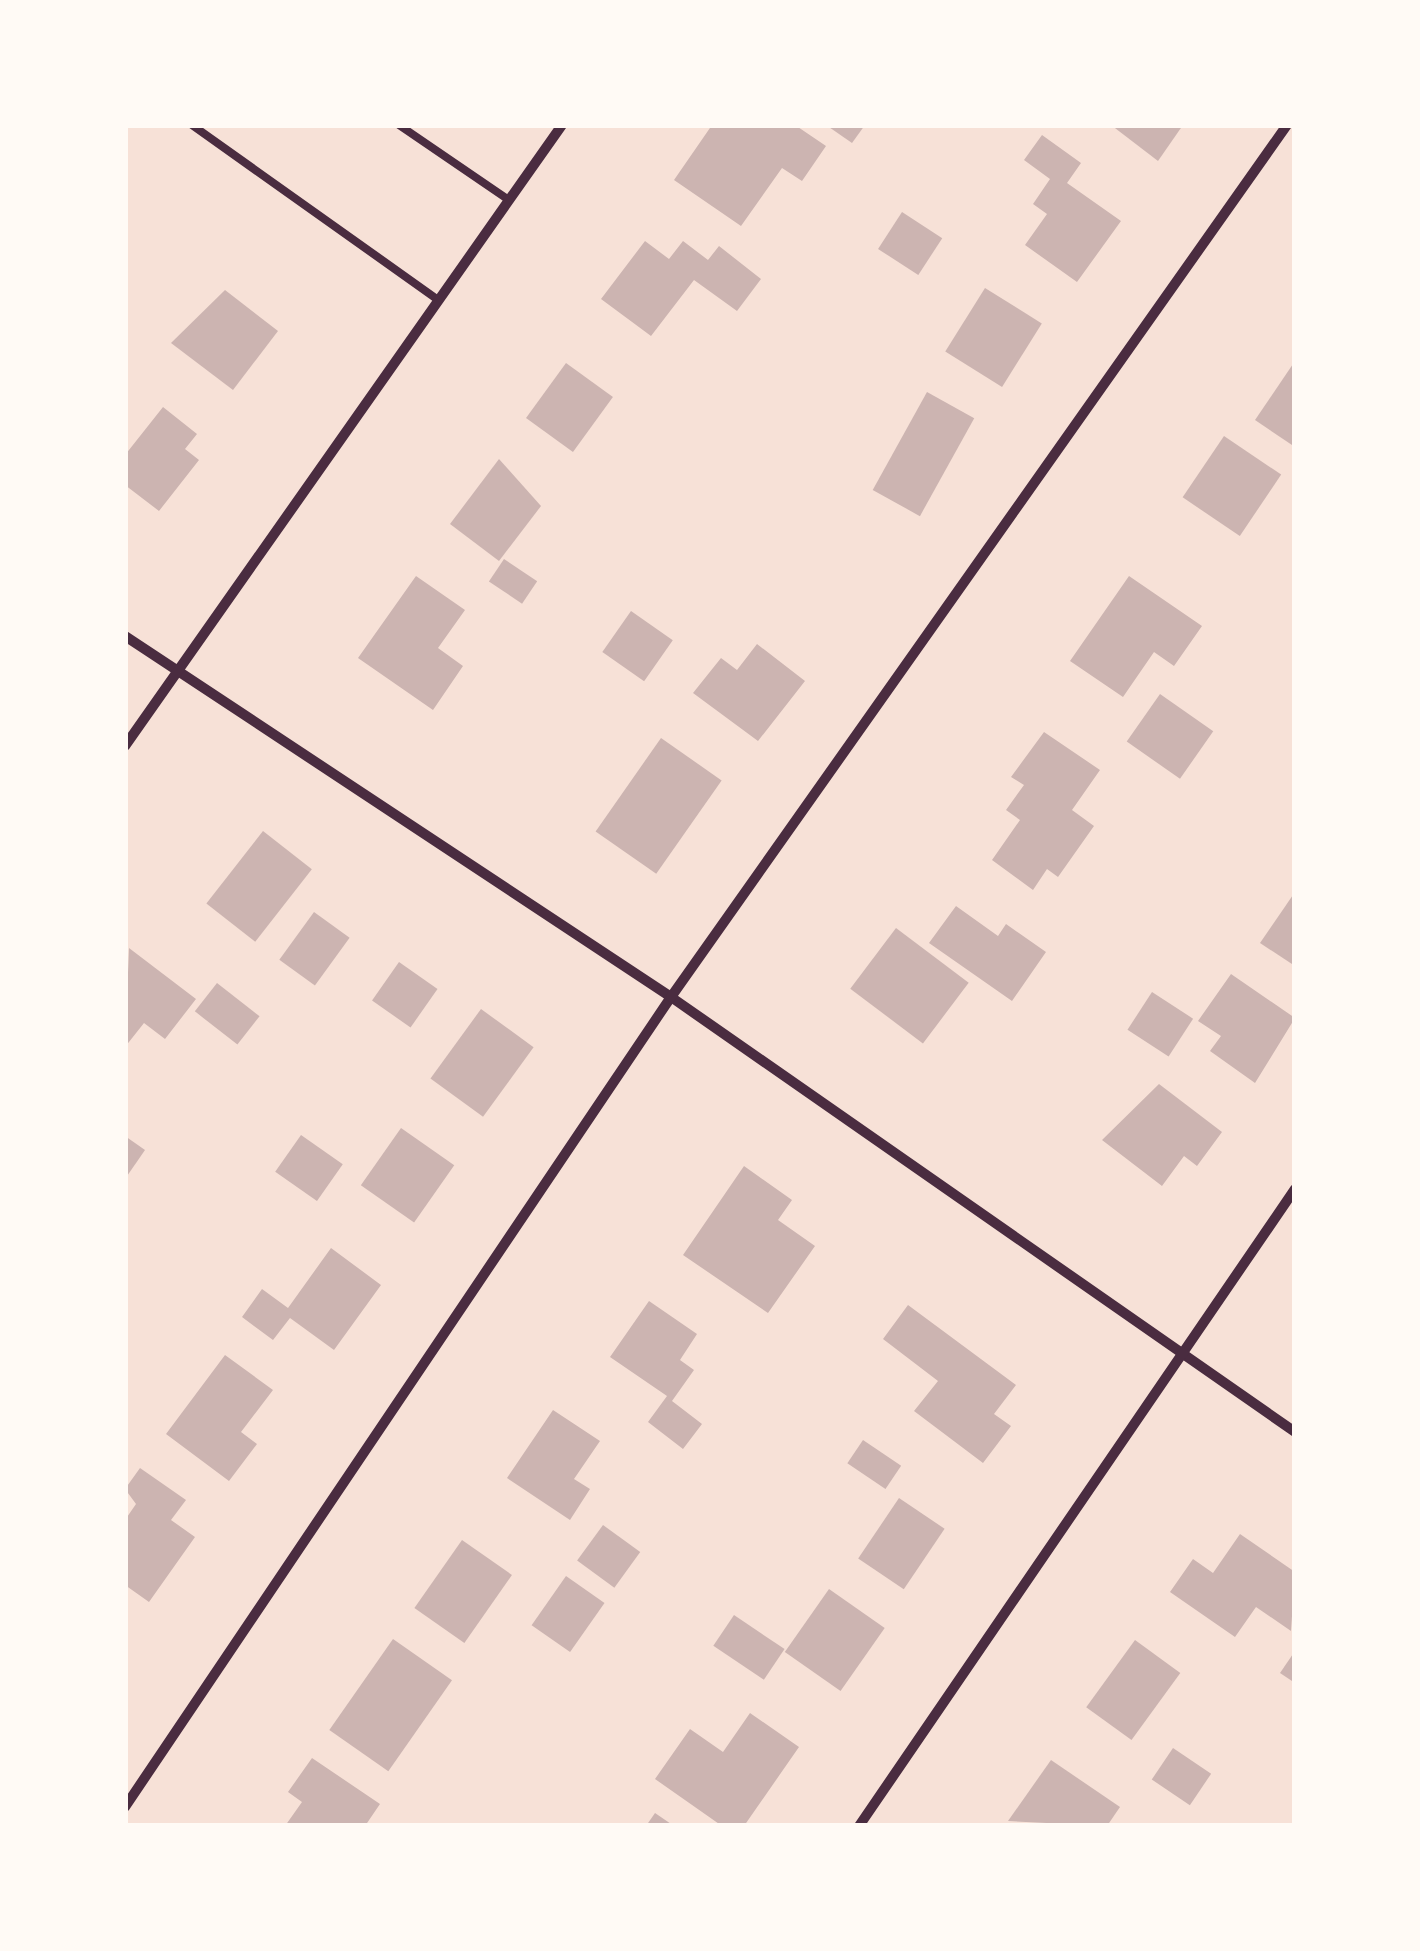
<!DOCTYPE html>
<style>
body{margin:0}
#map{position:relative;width:1420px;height:1951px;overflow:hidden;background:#f7e1d7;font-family:Arial,sans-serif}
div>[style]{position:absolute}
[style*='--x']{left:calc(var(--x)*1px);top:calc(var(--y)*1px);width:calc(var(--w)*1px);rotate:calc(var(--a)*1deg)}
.building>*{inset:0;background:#ccb4b1;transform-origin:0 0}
.service>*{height:8px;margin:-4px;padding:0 4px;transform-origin:4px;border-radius:4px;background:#4a2c40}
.minor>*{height:10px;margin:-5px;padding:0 5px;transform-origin:5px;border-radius:5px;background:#4a2c40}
span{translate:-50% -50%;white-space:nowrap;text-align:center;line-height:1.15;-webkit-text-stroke:8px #fffaf5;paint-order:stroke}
.frame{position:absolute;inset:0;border:128px solid #fffaf5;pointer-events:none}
</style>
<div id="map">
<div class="building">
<i style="clip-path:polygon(712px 125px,795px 125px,826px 146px,802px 181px,782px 168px,741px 226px,674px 180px)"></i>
<i style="clip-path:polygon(826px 125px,865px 125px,852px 143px)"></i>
<i style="clip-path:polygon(1111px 125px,1183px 125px,1158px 161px)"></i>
<i style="clip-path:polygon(1042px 135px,1081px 163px,1067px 183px,1121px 221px,1077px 282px,1025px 245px,1047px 214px,1033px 204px,1050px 179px,1024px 160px)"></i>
<i style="left:902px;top:212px;width:48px;height:44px;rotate:33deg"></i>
<i style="clip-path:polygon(645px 241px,669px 259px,683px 241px,708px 260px,719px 246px,761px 279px,737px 311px,694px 280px,651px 336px,601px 299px)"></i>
<i style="left:985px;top:288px;width:67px;height:75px;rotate:32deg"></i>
<i style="clip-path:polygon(225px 290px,278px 331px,233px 390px,171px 343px)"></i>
<i style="clip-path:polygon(1295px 361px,1295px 447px,1255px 420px)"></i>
<i style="left:566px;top:363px;width:58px;height:68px;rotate:36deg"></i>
<i style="left:927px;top:392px;width:54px;height:112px;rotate:29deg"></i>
<i style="clip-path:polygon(163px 407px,197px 434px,185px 449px,199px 460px,159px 511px,125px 485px,125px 455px)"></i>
<i style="left:1224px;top:436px;width:69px;height:74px;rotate:34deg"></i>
<i style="clip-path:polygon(499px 459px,541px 506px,499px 561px,450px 524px)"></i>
<i style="left:504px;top:559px;width:40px;height:27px;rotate:34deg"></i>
<i style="clip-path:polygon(416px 576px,465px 610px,438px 648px,463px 666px,433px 710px,358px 658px)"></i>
<i style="clip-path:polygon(1129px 576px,1202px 626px,1174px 666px,1154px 652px,1123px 697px,1070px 661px)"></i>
<i style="left:631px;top:611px;width:51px;height:50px;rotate:35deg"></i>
<i style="clip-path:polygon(757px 644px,805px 681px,758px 741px,693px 693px,721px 658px,737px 670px)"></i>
<i style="left:1160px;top:694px;width:65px;height:58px;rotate:35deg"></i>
<i style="clip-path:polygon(1044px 732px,1100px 770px,1072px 810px,1094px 826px,1058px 877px,1047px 869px,1033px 890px,992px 860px,1020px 820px,1006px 810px,1024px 785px,1011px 777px)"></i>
<i style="left:661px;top:738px;width:74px;height:114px;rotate:35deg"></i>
<i style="left:263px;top:831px;width:62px;height:92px;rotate:38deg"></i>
<i style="clip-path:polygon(1295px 892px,1295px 966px,1260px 943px)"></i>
<i style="clip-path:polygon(956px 906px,998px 936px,1006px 924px,1046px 952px,1012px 1001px,929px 943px)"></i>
<i style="left:314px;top:912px;width:44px;height:59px;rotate:36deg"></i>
<i style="left:896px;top:928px;width:91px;height:76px;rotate:37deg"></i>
<i style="clip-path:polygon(129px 948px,196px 999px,165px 1039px,144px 1023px,125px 1047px)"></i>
<i style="left:399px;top:962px;width:47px;height:47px;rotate:35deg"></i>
<i style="clip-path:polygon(1231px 974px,1295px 1018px,1255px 1083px,1210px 1051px,1221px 1036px,1198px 1021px)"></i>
<i style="left:217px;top:983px;width:54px;height:36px;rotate:38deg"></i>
<i style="left:1152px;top:992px;width:49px;height:45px;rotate:33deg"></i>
<i style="left:481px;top:1009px;width:65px;height:86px;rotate:36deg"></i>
<i style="clip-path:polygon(1159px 1084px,1222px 1132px,1197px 1166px,1184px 1156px,1162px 1186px,1102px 1140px)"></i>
<i style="left:401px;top:1128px;width:65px;height:70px;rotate:35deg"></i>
<i style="left:301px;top:1135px;width:51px;height:45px;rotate:35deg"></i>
<i style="clip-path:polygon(125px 1136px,145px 1150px,125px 1179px)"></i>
<i style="clip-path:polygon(744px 1166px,792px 1200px,778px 1220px,815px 1246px,768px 1313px,683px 1255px)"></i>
<i style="clip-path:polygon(331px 1248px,381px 1285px,334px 1350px,290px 1318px,273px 1340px,242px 1317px,262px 1289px,288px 1308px)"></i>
<i style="clip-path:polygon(649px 1301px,697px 1334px,680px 1360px,694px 1370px,672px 1401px,702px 1424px,683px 1449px,648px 1422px,667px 1396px,610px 1357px)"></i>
<i style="clip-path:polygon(908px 1305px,1016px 1385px,994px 1414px,1011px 1426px,983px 1463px,914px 1411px,938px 1381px,883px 1339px)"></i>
<i style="clip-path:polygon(225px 1355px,273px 1390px,241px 1432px,257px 1444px,229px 1481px,166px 1434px)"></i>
<i style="clip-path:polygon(553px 1410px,600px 1441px,574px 1479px,590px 1489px,570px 1520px,507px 1478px)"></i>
<i style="left:863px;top:1440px;width:46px;height:28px;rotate:34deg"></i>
<i style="clip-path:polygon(140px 1468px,186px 1500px,171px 1520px,195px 1537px,149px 1602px,125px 1585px,125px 1520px,136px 1504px,125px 1489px)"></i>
<i style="left:899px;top:1498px;width:55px;height:73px;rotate:34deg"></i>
<i style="left:603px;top:1525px;width:46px;height:44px;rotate:36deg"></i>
<i style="clip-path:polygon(1240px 1534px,1295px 1572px,1291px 1631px,1256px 1607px,1235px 1637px,1170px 1592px,1193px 1559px,1213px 1573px)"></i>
<i style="left:462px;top:1540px;width:61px;height:83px;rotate:35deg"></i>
<i style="left:566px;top:1576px;width:47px;height:60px;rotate:35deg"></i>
<i style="left:829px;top:1589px;width:68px;height:77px;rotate:35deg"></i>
<i style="left:734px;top:1615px;width:61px;height:37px;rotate:34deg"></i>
<i style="left:393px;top:1639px;width:72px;height:111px;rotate:35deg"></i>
<i style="left:1135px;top:1640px;width:56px;height:83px;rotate:36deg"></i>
<i style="clip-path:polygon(1295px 1651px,1295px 1683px,1280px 1673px)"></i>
<i style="clip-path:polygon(750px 1713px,799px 1747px,744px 1826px,722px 1826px,655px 1779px,690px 1729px,723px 1752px)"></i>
<i style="left:1173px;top:1748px;width:46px;height:38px;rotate:34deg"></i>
<i style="clip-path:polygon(312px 1758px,380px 1804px,365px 1826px,285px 1826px,302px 1802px,288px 1792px)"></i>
<i style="clip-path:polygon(1051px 1760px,1120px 1807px,1107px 1826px,1008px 1821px)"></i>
<i style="clip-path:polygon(655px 1813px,674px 1826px,646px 1826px)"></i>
</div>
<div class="service">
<i style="--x:192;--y:125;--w:302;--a:35.4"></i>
<i style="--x:399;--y:125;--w:133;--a:34.3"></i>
</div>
<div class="minor">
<i style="--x:125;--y:636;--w:655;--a:33.47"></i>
<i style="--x:671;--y:997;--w:761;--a:34.88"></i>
<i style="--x:125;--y:746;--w:759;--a:-54.87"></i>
<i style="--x:125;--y:1807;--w:977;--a:-56.02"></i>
<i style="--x:671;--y:997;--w:1068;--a:-54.76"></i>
<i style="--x:859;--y:1826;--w:772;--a:-55.61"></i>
</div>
<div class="frame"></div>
</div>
